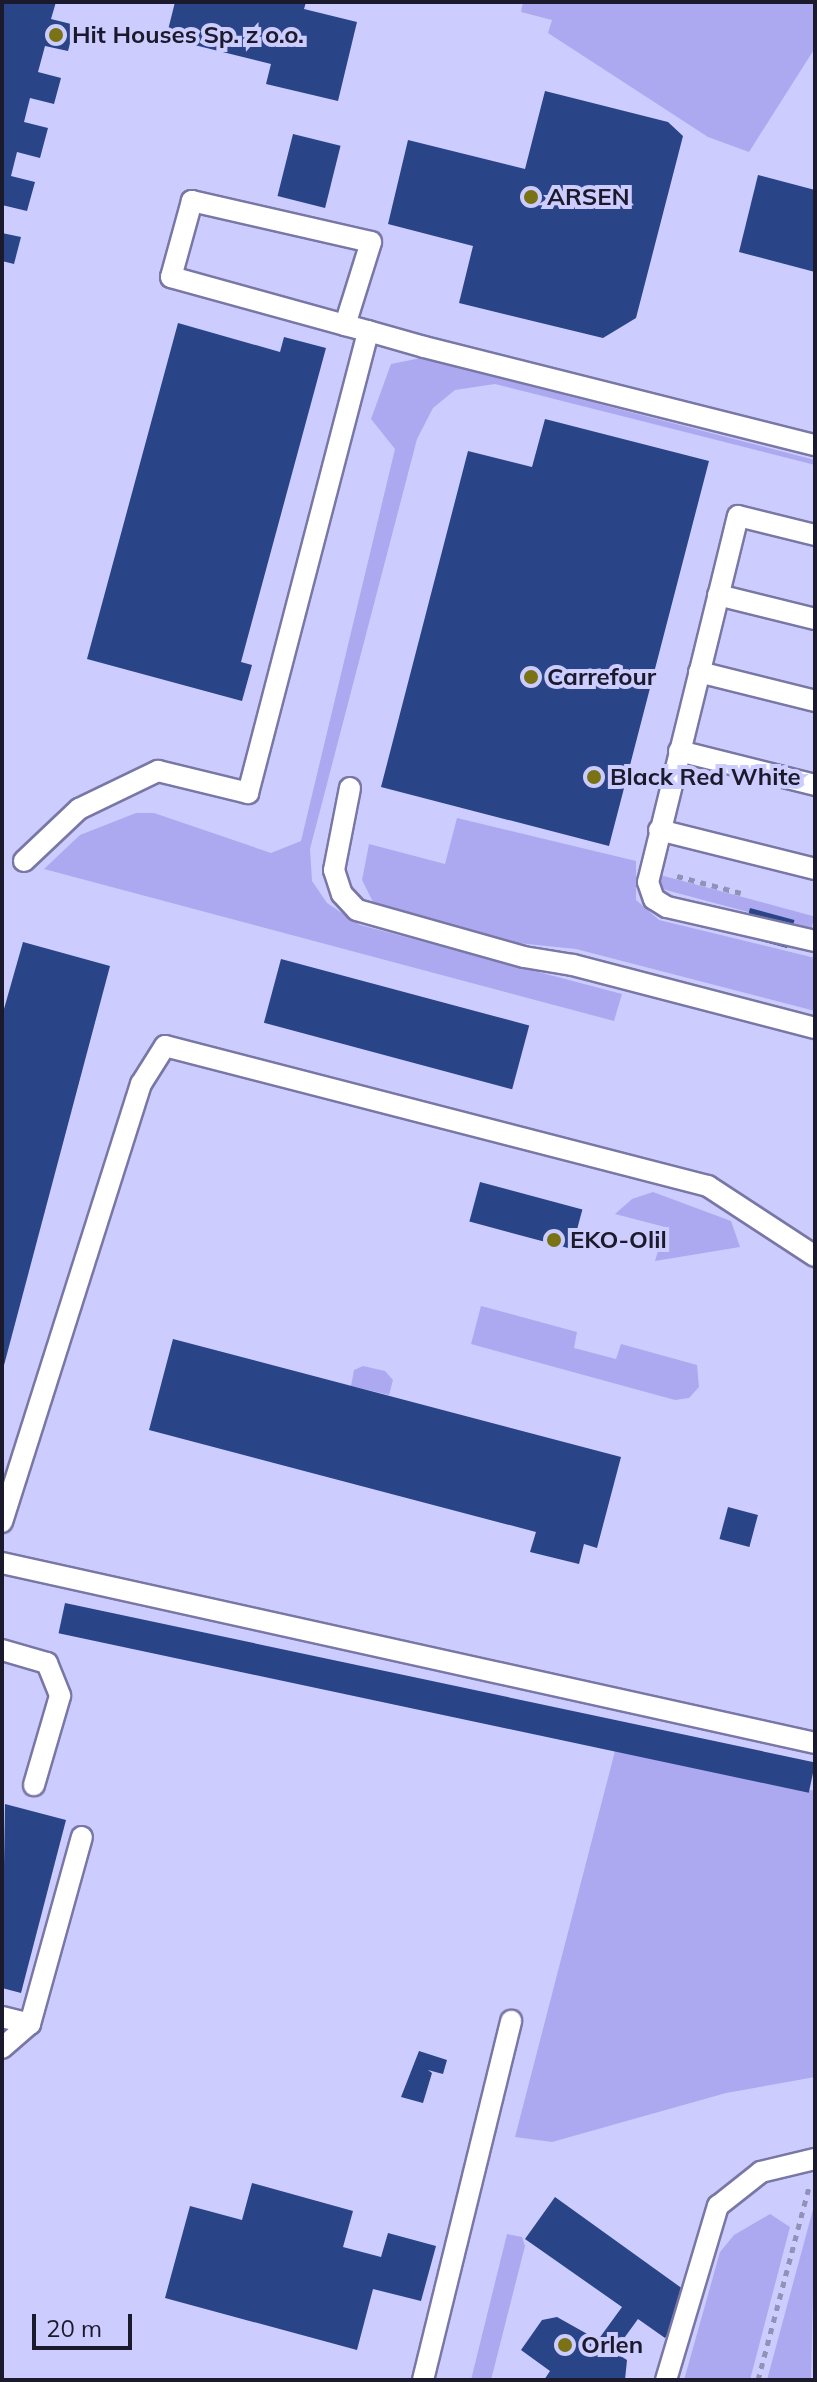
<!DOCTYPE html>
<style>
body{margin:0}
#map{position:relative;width:817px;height:2382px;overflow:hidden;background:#cdccfe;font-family:Mulish,sans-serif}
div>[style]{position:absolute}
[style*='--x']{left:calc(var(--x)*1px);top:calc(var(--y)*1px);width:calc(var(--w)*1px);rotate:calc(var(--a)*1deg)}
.green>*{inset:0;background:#aca9f0;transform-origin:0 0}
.building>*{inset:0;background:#2a4488;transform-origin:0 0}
.path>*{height:5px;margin-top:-2.5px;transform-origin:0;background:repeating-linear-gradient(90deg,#9291b8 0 6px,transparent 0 12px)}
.roads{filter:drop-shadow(2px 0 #7977a5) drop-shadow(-2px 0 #7977a5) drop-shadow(0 2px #7977a5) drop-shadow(0 -2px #7977a5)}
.service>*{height:20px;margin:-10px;padding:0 10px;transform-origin:10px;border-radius:10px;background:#fff}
.dots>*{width:22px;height:22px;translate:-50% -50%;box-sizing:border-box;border:4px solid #cdccfe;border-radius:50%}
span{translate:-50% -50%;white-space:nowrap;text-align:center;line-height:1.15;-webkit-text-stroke:8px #cdccfe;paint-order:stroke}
.poi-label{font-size:24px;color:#1b1a2c;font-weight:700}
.left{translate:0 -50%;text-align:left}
.frame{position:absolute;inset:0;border:4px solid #1b1a2c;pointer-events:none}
.scale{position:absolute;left:32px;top:2314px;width:100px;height:36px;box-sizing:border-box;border:4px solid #1b1a2c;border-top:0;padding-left:10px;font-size:24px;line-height:28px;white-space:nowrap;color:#1b1a2c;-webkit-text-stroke:6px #cdccfe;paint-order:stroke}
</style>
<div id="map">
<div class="green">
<i style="clip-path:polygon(523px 2px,815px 2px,815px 48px,749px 152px,708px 137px,548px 33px,552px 20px,521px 12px)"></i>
<i style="clip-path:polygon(421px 358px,815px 460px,815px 465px,495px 384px,455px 390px,433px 408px,417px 439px,310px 849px,312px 881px,327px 903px,360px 925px,622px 994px,614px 1021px,44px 869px,80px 835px,136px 813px,154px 813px,271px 853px,301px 841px,395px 449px,371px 419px,391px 364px)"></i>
<i style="clip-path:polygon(457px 818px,636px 861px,636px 900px,659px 920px,815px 958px,815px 1011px,576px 949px,508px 942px,374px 904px,362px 880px,369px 844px,445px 864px)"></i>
<i style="left:660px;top:875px;width:160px;height:13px;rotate:15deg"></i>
<i style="clip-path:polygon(653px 1192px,731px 1221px,740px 1247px,655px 1261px,665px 1227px,615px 1214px,632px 1199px)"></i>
<i style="clip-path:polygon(481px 1306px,577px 1332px,574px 1348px,616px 1359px,621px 1344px,697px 1365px,699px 1387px,689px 1398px,675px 1400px,471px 1344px)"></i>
<i style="clip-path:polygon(363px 1366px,385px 1371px,393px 1380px,389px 1395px,351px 1386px,354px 1370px)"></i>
<i style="clip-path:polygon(615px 1751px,815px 1791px,815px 2077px,726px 2093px,552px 2142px,515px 2137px)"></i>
<i style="clip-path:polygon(815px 2202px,811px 2380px,767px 2380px)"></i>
<i style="clip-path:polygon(770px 2214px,790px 2227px,750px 2380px,684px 2380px,720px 2252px,734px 2235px)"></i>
<i style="clip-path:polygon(507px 2234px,522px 2237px,525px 2246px,491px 2380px,471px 2380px)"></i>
</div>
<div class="building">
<i style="clip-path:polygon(2px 2px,56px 2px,51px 19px,75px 25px,68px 51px,45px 46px,38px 72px,61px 78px,54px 104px,30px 98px,24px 122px,48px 128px,40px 158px,17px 152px,11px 176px,35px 182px,27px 211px,2px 205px)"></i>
<i style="clip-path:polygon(175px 2px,306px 2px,304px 9px,357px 22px,338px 101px,266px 84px,271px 64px,166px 38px)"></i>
<i style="clip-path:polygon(545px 91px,668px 122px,683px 136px,636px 318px,603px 338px,459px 303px,473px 246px,388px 224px,408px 140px,525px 169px)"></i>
<i style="left:293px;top:134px;width:49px;height:64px;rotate:14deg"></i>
<i style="clip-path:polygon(758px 175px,815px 190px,815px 272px,739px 252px)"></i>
<i style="clip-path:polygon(2px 233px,21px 237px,14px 264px,2px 261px)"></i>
<i style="clip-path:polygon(178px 323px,280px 352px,284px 337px,326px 348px,241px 662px,252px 665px,242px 701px,87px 659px)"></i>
<i style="clip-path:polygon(545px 419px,709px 461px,609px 846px,381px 787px,468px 451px,532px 467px)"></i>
<i style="left:750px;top:908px;width:46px;height:29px;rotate:15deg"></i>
<i style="clip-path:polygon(23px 942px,110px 966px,3px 1369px,2px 1016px)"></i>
<i style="left:281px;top:959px;width:257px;height:66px;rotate:15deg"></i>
<i style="left:480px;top:1182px;width:106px;height:41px;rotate:15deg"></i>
<i style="clip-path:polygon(173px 1339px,621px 1457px,597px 1548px,584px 1544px,579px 1564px,530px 1552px,536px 1532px,149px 1430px)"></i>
<i style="left:728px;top:1507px;width:31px;height:33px;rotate:15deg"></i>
<i style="left:65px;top:1603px;width:767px;height:31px;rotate:12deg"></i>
<i style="clip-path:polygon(5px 1804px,66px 1820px,21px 1993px,2px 1988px)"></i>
<i style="clip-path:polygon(419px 2051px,447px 2060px,443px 2074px,428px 2070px,432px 2073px,423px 2103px,401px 2097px)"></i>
<i style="clip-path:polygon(252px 2183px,353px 2211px,343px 2247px,381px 2257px,388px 2233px,436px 2246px,421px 2301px,373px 2289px,357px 2350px,165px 2298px,190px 2206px,242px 2220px)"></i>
<i style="clip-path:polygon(555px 2197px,694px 2297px,665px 2338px,638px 2319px,614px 2352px,627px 2360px,625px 2380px,544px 2380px,550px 2371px,521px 2350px,542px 2320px,557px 2317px,598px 2340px,622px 2307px,525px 2239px)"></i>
</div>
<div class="path">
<i style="--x:677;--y:876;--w:66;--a:14.9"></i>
<i style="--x:758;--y:2380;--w:200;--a:-75.2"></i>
</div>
<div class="roads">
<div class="service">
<i style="--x:345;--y:325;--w:87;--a:-72.6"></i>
<i style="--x:371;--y:242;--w:184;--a:-167.1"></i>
<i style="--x:192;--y:201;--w:79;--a:105.4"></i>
<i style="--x:171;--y:277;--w:180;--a:15.4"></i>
<i style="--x:345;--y:325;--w:24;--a:15"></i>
<i style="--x:368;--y:331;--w:58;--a:15.9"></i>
<i style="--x:424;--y:347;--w:403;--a:14.1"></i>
<i style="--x:815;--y:535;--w:79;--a:-166.1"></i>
<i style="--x:738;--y:516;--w:377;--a:103.8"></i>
<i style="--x:648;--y:882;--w:18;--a:71"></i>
<i style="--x:654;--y:899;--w:15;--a:32"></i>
<i style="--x:667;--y:907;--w:152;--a:12.9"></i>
<i style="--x:718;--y:595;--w:100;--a:13.9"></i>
<i style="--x:699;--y:672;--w:120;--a:14"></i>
<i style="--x:679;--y:751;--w:140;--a:14"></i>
<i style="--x:350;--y:788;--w:84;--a:101"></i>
<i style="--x:334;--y:870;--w:25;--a:72"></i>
<i style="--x:342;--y:894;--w:22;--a:47"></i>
<i style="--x:357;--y:910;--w:173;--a:15.7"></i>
<i style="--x:524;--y:957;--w:50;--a:9.3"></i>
<i style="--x:573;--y:965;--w:250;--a:14.6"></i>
<i style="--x:659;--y:830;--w:161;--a:14"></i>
<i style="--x:24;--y:861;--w:76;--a:-43.4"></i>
<i style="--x:79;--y:809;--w:88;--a:-25.7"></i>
<i style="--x:158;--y:771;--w:93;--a:13.7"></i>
<i style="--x:248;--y:793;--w:477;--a:-75.4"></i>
<i style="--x:2;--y:1522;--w:460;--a:-72.4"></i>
<i style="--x:141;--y:1084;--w:45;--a:-57.7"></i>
<i style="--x:165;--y:1046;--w:561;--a:14.46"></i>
<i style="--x:708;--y:1186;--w:128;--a:33.2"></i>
<i style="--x:2;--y:1563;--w:833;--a:12.48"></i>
<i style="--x:2;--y:1650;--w:47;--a:16.1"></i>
<i style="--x:47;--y:1663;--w:35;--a:68"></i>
<i style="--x:60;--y:1696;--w:93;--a:106.3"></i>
<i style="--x:2;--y:2017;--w:29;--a:14"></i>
<i style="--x:2;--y:2048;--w:37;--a:-41"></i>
<i style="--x:30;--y:2024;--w:194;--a:-74.5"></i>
<i style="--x:423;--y:2380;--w:370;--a:-76.2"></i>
<i style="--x:666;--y:2380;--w:182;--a:-73.4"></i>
<i style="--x:718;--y:2206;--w:55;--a:-38.3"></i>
<i style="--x:761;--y:2172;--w:56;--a:-13.5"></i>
</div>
</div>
<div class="dots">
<i style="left:56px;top:35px;background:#797316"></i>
<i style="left:531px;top:197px;background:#797316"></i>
<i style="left:531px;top:677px;background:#797316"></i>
<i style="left:594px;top:777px;background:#797316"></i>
<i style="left:554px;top:1240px;background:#797316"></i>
<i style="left:565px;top:2345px;background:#797316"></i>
</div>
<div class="poi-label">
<span class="left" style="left:72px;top:35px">Hit Houses Sp. z o.o.</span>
<span class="left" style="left:547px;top:197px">ARSEN</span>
<span class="left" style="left:547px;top:677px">Carrefour</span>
<span class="left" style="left:610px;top:777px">Black Red White</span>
<span class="left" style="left:570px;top:1240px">EKO-Olil</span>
<span class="left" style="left:581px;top:2345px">Orlen</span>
</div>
<div class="frame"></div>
<div class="scale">20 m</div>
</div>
